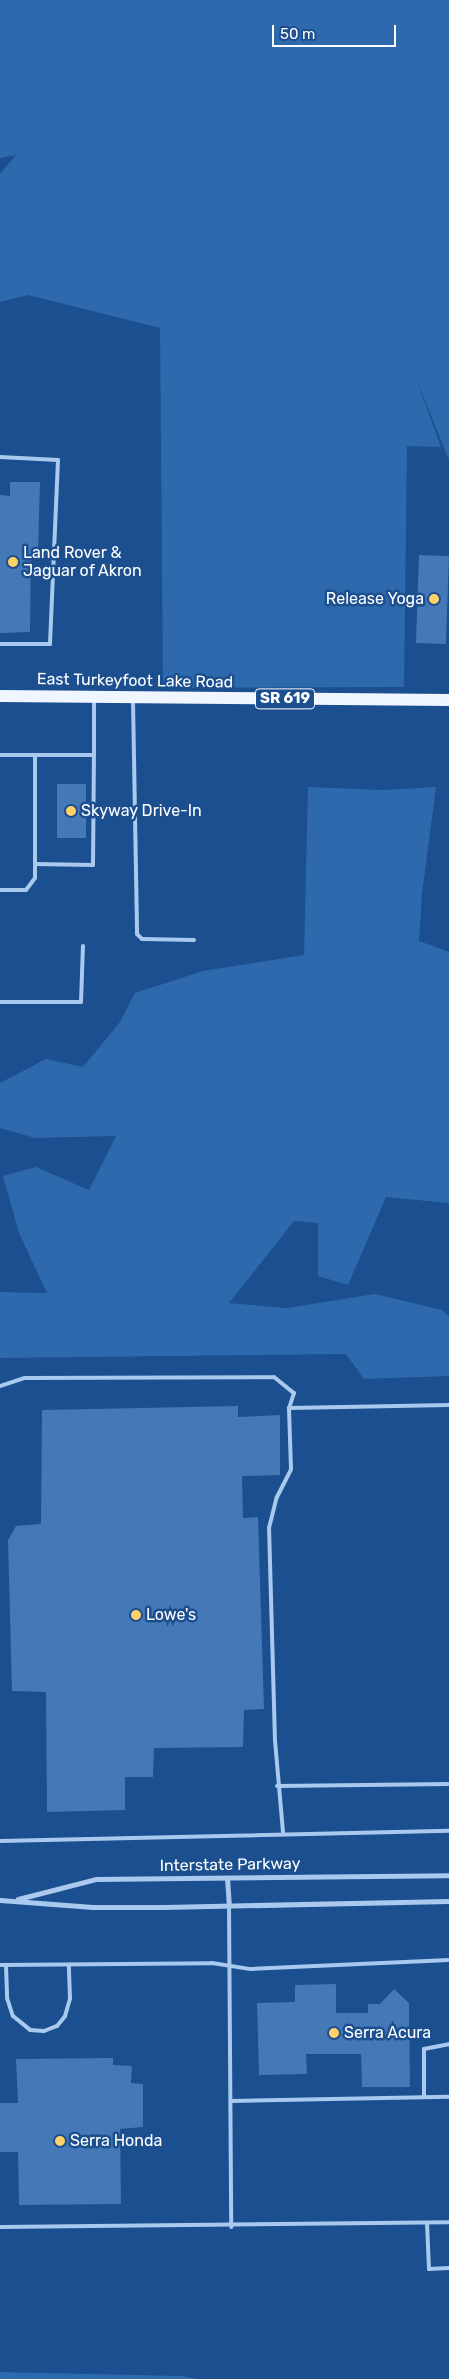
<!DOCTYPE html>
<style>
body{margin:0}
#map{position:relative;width:449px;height:2379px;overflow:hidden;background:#1b4f8f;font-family:Rubik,sans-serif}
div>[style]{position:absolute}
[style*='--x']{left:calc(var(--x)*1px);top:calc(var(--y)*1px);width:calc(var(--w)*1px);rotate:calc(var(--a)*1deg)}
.green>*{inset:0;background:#2e69ad}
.building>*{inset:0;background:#4478b7;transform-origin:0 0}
.service>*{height:4px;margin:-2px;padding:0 2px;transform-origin:2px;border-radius:2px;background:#a9c9ee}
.minor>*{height:5px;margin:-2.5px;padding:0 2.5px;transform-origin:2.5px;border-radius:2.5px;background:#a9c9ee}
.primary>*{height:12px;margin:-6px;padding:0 6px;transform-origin:6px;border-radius:6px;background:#f0f6ff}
.dots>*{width:14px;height:14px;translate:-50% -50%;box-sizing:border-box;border:2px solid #1b4f8f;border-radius:50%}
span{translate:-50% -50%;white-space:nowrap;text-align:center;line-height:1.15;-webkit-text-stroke:5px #1b4f8f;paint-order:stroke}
.shield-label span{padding:1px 4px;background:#1b4f8f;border:1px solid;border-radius:4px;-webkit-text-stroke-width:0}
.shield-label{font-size:15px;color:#fff;font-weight:700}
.poi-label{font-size:16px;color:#fff}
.left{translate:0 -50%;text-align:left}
.right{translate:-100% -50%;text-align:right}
.street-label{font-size:16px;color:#fff}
.scale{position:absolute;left:272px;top:25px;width:124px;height:22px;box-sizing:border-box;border:2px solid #fff;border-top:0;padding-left:6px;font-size:15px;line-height:18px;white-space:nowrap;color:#fff;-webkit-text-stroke:4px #1b4f8f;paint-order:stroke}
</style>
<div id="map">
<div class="green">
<i style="clip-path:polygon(0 0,449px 0,449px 460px,416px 378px,441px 447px,407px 446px,404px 687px,163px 688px,160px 328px,28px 295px,0 302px,0 174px,16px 155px,0 158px)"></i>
<i style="clip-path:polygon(308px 787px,383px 790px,436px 787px,422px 894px,419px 941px,449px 952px,449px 1203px,386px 1197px,348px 1285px,318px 1276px,318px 1223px,294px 1221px,229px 1303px,287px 1308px,375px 1294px,442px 1310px,449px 1317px,449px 1376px,364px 1379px,346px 1354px,0 1358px,0 1292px,47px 1293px,19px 1233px,3px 1176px,36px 1167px,89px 1190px,116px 1136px,35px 1138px,0 1128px,0 1083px,46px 1059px,83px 1067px,120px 1022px,135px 993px,203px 971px,304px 955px)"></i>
<i style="clip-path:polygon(0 2372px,182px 2376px,197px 2379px,0 2379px)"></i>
</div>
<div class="building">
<i style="clip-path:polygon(10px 482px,40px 482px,38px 553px,31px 553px,30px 632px,0 633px,0 495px,10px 496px)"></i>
<i style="left:419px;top:555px;width:30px;height:88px;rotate:2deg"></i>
<i style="left:57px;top:784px;width:29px;height:54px"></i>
<i style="clip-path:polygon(238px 1406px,238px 1417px,280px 1415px,280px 1475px,242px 1476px,243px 1518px,258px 1517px,264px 1709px,244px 1710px,243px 1747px,154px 1748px,153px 1777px,125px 1777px,125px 1810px,47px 1812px,46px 1692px,12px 1691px,8px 1540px,16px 1526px,41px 1524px,42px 1410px)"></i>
<i style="clip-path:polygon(336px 1984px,336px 2013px,368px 2013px,368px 2004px,380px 2004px,394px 1989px,409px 2003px,410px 2087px,362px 2087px,361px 2054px,306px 2054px,307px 2074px,259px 2075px,257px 2003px,295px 2002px,295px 1985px)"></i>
<i style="clip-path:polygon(113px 2058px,113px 2065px,132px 2066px,131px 2083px,143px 2084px,143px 2127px,120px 2129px,121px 2204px,19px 2205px,18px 2152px,0 2152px,0 2103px,18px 2103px,16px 2059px)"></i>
</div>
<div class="service">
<i style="--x:0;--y:457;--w:58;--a:3"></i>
<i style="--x:58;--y:460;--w:184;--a:92.5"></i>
<i style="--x:50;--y:644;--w:50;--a:180"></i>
<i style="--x:133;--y:700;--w:234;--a:89"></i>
<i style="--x:137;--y:934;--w:7;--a:45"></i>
<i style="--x:142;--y:939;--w:52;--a:1.1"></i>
<i style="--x:0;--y:755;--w:94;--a:0"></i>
<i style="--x:94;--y:755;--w:56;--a:-90"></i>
<i style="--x:35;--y:864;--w:58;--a:1"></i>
<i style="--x:93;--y:865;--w:110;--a:-89.5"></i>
<i style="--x:0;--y:890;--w:26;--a:0"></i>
<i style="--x:26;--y:890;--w:15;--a:-53"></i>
<i style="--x:35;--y:878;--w:123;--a:-90"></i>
<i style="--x:0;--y:1002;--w:81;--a:0"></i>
<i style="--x:81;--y:1002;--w:56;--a:-88"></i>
<i style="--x:0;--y:1386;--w:26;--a:-18"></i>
<i style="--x:25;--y:1378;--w:249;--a:-0.2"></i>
<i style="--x:274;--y:1377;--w:26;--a:39"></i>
<i style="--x:294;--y:1393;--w:16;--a:108"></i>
<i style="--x:277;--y:1786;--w:172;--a:-0.7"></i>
<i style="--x:283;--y:1832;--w:91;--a:-95"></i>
<i style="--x:275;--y:1741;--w:213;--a:-91.6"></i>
<i style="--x:269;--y:1528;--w:32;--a:-76"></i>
<i style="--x:277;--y:1497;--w:31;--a:-63"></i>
<i style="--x:291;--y:1469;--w:61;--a:-91.9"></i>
<i style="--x:289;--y:1408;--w:160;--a:-1.1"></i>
<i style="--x:0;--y:1841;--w:449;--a:-1.3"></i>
<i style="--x:229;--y:1905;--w:322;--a:89.6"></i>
<i style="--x:0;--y:1965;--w:212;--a:-0.5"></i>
<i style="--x:212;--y:1963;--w:39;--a:9"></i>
<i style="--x:251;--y:1969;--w:198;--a:-2.6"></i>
<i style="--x:6;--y:1965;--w:33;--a:88"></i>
<i style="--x:7;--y:1998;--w:19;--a:72"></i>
<i style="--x:13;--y:2016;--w:22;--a:39"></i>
<i style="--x:30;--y:2030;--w:14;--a:4"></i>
<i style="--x:44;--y:2031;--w:14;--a:-21"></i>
<i style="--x:57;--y:2026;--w:13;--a:-51"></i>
<i style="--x:65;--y:2016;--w:18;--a:-74"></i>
<i style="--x:70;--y:1999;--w:34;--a:-92"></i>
<i style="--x:424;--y:2097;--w:48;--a:-90"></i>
<i style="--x:424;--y:2049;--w:25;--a:-11"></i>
<i style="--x:231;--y:2101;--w:218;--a:-1.1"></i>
<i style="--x:427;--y:2223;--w:46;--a:87.5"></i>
<i style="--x:429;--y:2269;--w:20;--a:-3"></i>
<i style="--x:0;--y:2227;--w:449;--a:-0.6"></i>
</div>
<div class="minor">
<i style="--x:227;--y:1878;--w:27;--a:86"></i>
<i style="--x:18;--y:1899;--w:81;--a:-14.4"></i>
<i style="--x:96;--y:1879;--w:353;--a:-0.6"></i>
<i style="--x:0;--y:1900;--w:93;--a:4.3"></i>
<i style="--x:93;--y:1907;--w:71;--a:0"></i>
<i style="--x:164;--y:1907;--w:285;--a:-1.2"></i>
</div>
<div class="primary">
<i style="--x:0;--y:696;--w:449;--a:0.5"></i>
</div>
<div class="dots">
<i style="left:13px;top:562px;background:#ffd166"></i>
<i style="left:434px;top:599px;background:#ffd166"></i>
<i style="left:71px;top:811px;background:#ffd166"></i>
<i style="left:136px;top:1615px;background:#ffd166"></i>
<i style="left:334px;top:2033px;background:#ffd166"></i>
<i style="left:60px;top:2141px;background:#ffd166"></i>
</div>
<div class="shield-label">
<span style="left:285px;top:699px">SR 619</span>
</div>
<div class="poi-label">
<span class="left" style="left:23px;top:562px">Land Rover &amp;<br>Jaguar of Akron</span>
<span class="right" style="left:424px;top:599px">Release Yoga</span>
<span class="left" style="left:81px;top:811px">Skyway Drive-In</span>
<span class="left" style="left:146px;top:1615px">Lowe's</span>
<span class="left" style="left:344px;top:2033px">Serra Acura</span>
<span class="left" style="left:70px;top:2141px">Serra Honda</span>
</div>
<div class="street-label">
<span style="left:135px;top:681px;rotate:1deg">East Turkeyfoot Lake Road</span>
<span style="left:230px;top:1865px;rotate:-1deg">Interstate Parkway</span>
</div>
<div class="scale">50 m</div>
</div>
